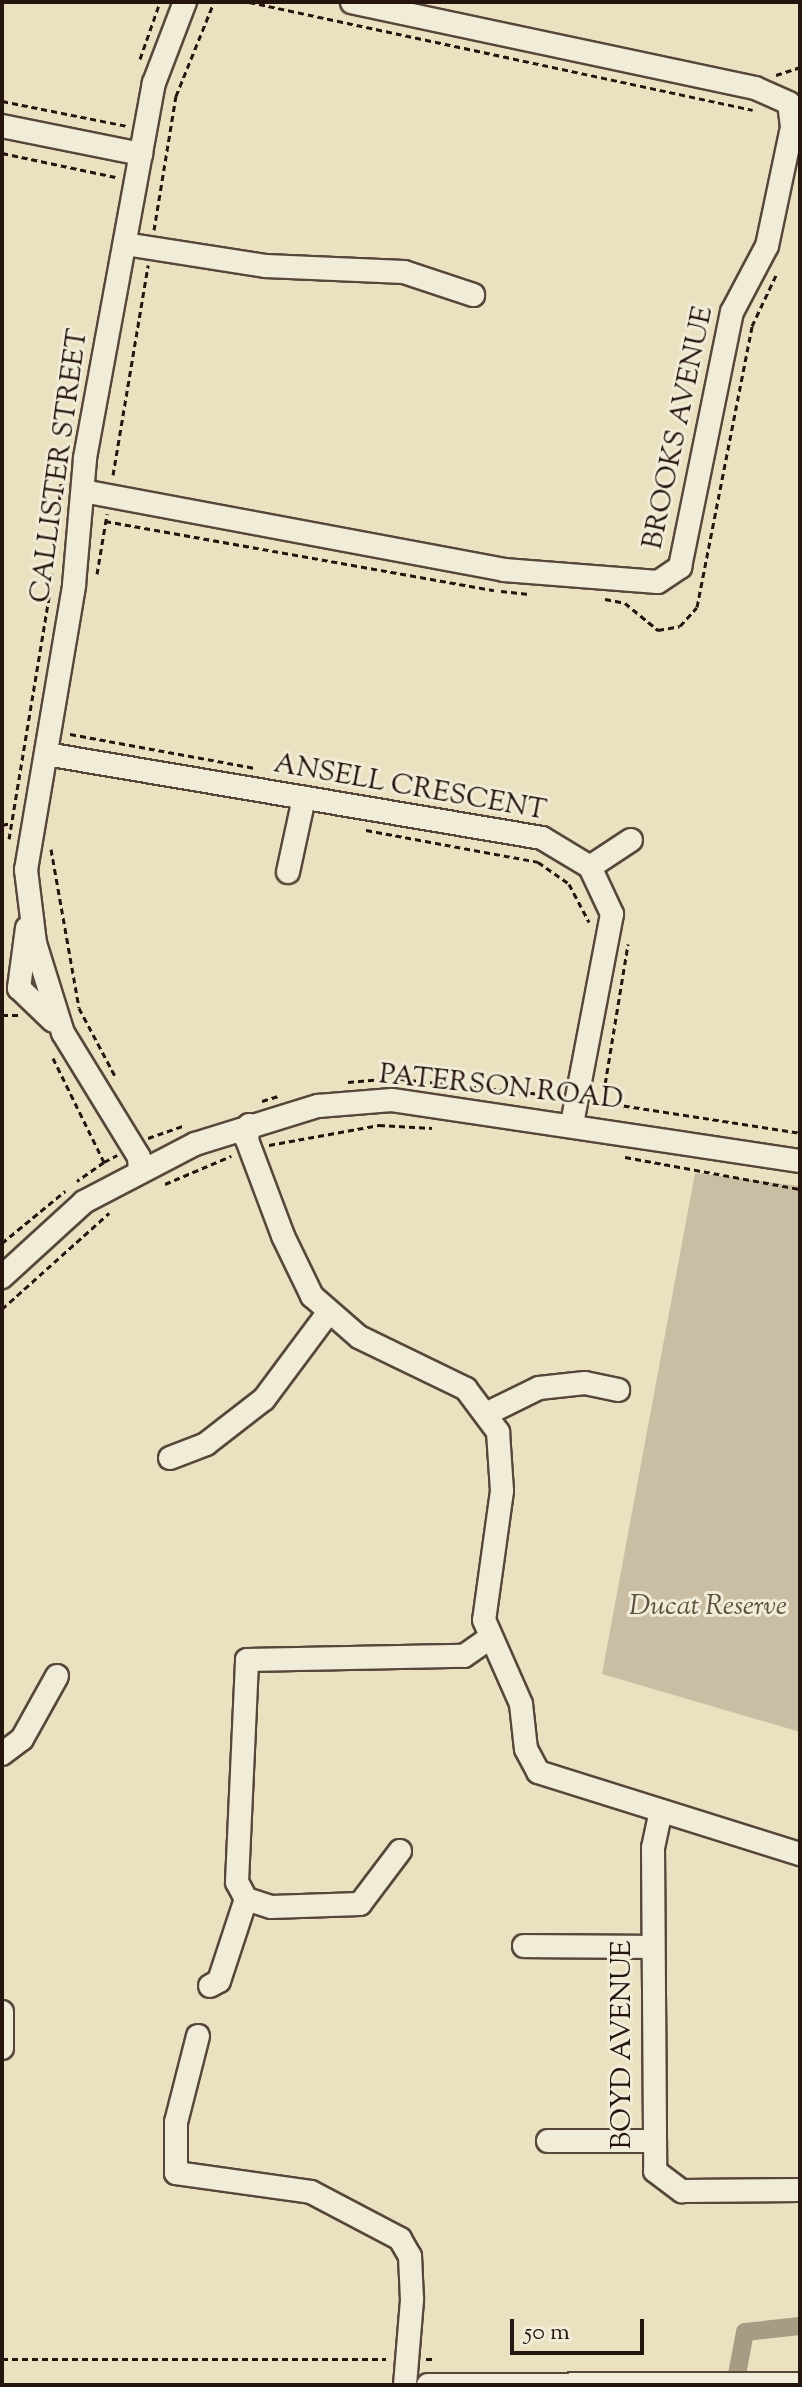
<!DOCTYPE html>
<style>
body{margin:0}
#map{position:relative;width:802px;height:2387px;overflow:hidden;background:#eae1c1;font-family:"Sorts Mill Goudy",serif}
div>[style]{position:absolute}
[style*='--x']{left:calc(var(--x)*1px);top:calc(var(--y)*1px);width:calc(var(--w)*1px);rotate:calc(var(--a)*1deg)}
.green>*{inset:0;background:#c9bea3}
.canal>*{height:18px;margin:-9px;padding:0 9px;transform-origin:9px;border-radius:9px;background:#a79b84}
.path>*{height:3px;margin-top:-1.5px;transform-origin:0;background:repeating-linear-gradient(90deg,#26140e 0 6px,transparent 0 10px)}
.roads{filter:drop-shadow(2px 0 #57473b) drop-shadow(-2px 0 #57473b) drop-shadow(0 2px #57473b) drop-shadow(0 -2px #57473b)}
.minor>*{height:22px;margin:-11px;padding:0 11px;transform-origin:11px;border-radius:11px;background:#f1ecd7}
span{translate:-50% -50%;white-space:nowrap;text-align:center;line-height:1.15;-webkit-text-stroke:6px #f1ecd7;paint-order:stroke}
.street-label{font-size:28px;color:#26140e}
.park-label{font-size:28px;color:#5f5042;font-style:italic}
.frame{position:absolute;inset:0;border:4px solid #26140e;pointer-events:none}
.scale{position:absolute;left:510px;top:2319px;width:134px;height:36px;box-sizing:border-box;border:4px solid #26140e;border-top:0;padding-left:10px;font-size:24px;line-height:28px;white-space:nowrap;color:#26140e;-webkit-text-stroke:6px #f1ecd7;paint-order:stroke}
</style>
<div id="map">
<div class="green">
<i style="clip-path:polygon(695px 1173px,800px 1186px,800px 1732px,602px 1674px)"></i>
</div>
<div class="canal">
<i style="--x:735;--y:2385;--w:54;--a:-79.3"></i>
<i style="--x:745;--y:2332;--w:55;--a:-6.2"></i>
</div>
<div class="path">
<i style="--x:249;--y:2;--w:515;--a:12.09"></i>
<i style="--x:140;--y:59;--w:60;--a:-70.7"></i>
<i style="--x:776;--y:75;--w:25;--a:-18"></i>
<i style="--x:2;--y:101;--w:127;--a:11.3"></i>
<i style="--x:2;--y:153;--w:116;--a:11.9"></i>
<i style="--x:154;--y:230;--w:136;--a:-80.7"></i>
<i style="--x:176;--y:96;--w:101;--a:-68"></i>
<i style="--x:113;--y:475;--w:213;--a:-80.5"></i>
<i style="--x:105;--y:521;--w:395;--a:10.1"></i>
<i style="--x:97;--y:574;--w:61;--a:-80.5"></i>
<i style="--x:501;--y:591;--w:28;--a:6"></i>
<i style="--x:605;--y:599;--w:20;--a:11"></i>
<i style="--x:625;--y:603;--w:43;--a:39.3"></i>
<i style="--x:658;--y:630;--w:22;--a:-10"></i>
<i style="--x:680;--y:626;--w:25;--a:-48"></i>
<i style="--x:697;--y:607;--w:286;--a:-78.9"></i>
<i style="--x:752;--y:326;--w:59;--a:-64.7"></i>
<i style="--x:70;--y:734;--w:188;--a:10.4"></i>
<i style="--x:2;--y:825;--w:9;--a:-13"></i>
<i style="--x:366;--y:830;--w:175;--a:10.5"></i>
<i style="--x:538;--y:862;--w:38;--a:35"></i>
<i style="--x:569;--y:884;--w:43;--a:62.2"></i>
<i style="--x:9;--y:839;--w:264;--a:-80.6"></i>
<i style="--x:52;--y:579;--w:129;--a:-84.6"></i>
<i style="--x:51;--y:849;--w:161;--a:80"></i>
<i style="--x:79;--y:1008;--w:79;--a:62.1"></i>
<i style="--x:2;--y:1015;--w:16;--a:0"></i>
<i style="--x:53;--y:1058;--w:116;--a:63.9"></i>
<i style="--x:104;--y:1162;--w:33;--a:145"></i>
<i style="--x:400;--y:1079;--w:160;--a:6.1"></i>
<i style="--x:348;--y:1082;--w:32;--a:-5"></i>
<i style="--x:262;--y:1101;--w:17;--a:-17"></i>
<i style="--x:594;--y:1101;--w:208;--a:8.8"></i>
<i style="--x:602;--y:1103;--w:161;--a:-80.7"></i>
<i style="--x:148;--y:1138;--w:37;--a:-19"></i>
<i style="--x:269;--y:1145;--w:112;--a:-10.3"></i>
<i style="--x:379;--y:1125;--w:53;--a:3.2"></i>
<i style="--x:625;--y:1157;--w:178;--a:10.4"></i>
<i style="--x:104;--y:1162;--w:15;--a:-28"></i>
<i style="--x:165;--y:1184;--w:72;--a:-23"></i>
<i style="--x:2;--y:1243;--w:82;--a:-39.5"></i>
<i style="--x:2;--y:1309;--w:144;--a:-41.9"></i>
<i style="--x:2;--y:2359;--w:384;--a:0"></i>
<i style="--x:426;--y:2359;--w:9;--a:0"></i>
</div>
<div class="roads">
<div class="minor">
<i style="--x:2;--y:126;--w:142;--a:11.4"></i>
<i style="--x:125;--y:244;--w:143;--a:8.9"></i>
<i style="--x:266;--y:266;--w:138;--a:2.5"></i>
<i style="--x:404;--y:272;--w:73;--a:18.4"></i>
<i style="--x:83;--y:491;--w:428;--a:10.6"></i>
<i style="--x:504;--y:570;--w:154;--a:4.5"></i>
<i style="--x:658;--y:582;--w:27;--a:-34"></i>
<i style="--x:680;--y:567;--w:260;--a:-78.5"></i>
<i style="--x:732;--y:312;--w:75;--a:-62.1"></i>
<i style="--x:767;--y:246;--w:122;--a:-78.1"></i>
<i style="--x:792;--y:127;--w:24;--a:-97"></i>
<i style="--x:789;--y:103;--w:37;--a:-156"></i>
<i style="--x:755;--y:88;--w:412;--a:-168"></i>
<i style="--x:46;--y:754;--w:503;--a:9.61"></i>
<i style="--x:542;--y:838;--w:56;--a:31.1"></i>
<i style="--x:590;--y:867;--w:52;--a:64.9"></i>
<i style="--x:612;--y:914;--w:213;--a:100.8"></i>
<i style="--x:590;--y:867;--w:49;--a:-33.4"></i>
<i style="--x:288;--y:872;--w:76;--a:-77.8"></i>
<i style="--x:27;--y:928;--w:61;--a:97.6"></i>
<i style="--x:19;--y:988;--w:47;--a:44.1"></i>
<i style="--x:249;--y:1125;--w:15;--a:98"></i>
<i style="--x:247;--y:1140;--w:103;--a:69.4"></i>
<i style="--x:283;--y:1236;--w:67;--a:64.2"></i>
<i style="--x:312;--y:1296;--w:62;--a:41.1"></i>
<i style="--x:359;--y:1337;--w:119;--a:25.9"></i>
<i style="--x:466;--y:1389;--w:54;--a:53.3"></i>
<i style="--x:498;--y:1432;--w:59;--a:86.1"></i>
<i style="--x:502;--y:1491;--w:130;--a:97.9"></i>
<i style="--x:484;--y:1620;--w:92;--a:66.2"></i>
<i style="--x:521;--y:1704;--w:45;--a:83.7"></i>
<i style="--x:526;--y:1749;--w:26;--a:62"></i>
<i style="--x:538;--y:1772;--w:275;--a:17.4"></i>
<i style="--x:140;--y:1172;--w:15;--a:-94"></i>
<i style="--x:139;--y:1157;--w:145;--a:-121.5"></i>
<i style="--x:63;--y:1033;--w:94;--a:-107.3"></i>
<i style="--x:35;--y:943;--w:74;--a:-97"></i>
<i style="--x:26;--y:870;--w:289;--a:-80.4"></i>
<i style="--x:74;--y:585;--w:127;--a:-85"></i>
<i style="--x:85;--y:458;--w:381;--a:-79.6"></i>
<i style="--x:154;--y:83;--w:87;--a:-69.1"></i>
<i style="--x:2;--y:1277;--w:111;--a:-42.4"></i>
<i style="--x:84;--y:1202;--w:125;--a:-27.6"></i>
<i style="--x:195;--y:1144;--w:129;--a:-17.2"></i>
<i style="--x:318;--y:1106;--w:74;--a:-4.6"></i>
<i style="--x:392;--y:1100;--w:413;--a:8.5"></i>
<i style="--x:488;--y:1413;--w:57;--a:-26.1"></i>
<i style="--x:539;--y:1388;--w:46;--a:-6.2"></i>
<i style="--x:585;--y:1383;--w:34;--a:12"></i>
<i style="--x:170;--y:1458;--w:39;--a:-21"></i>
<i style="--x:206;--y:1444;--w:73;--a:-37.8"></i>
<i style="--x:264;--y:1399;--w:107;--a:-53.3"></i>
<i style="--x:2;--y:1754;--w:25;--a:-37"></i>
<i style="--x:22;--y:1739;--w:72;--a:-60.9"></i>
<i style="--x:660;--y:1815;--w:34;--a:102"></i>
<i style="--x:653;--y:1848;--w:323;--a:89.6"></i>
<i style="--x:655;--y:2171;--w:34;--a:37"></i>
<i style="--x:682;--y:2191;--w:118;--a:-0.5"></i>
<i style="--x:400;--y:1851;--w:66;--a:127"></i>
<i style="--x:360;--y:1904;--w:89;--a:178.1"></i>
<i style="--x:271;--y:1907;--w:26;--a:-162"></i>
<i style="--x:246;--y:1899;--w:19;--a:-118"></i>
<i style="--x:237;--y:1882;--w:222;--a:-87.4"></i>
<i style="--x:247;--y:1660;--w:217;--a:-1.1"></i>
<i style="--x:464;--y:1656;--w:29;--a:-35"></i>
<i style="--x:524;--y:1946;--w:129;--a:0.4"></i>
<i style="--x:210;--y:1986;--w:10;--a:-29"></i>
<i style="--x:219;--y:1981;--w:86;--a:-71.8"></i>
<i style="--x:2;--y:2012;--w:36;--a:90"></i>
<i style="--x:198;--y:2036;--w:89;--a:104.3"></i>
<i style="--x:176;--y:2122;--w:51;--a:90"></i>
<i style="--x:176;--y:2173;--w:136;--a:8"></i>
<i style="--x:311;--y:2192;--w:101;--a:27.8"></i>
<i style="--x:400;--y:2239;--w:20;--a:60"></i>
<i style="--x:410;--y:2256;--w:44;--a:87.4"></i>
<i style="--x:412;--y:2300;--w:85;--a:94.7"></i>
<i style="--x:548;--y:2141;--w:106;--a:0"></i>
<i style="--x:428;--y:2385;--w:372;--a:-0.2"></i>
</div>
</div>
<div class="street-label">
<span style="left:679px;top:428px;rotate:-78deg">BROOKS AVENUE</span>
<span style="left:60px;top:466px;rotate:-82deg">CALLISTER STREET</span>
<span style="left:410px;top:788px;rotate:10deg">ANSELL CRESCENT</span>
<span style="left:501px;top:1088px;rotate:6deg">PATERSON ROAD</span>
<span style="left:623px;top:2045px;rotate:-90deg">BOYD AVENUE</span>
</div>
<div class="park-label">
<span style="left:708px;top:1607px">Ducat Reserve</span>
</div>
<div class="frame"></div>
<div class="scale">50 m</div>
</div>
